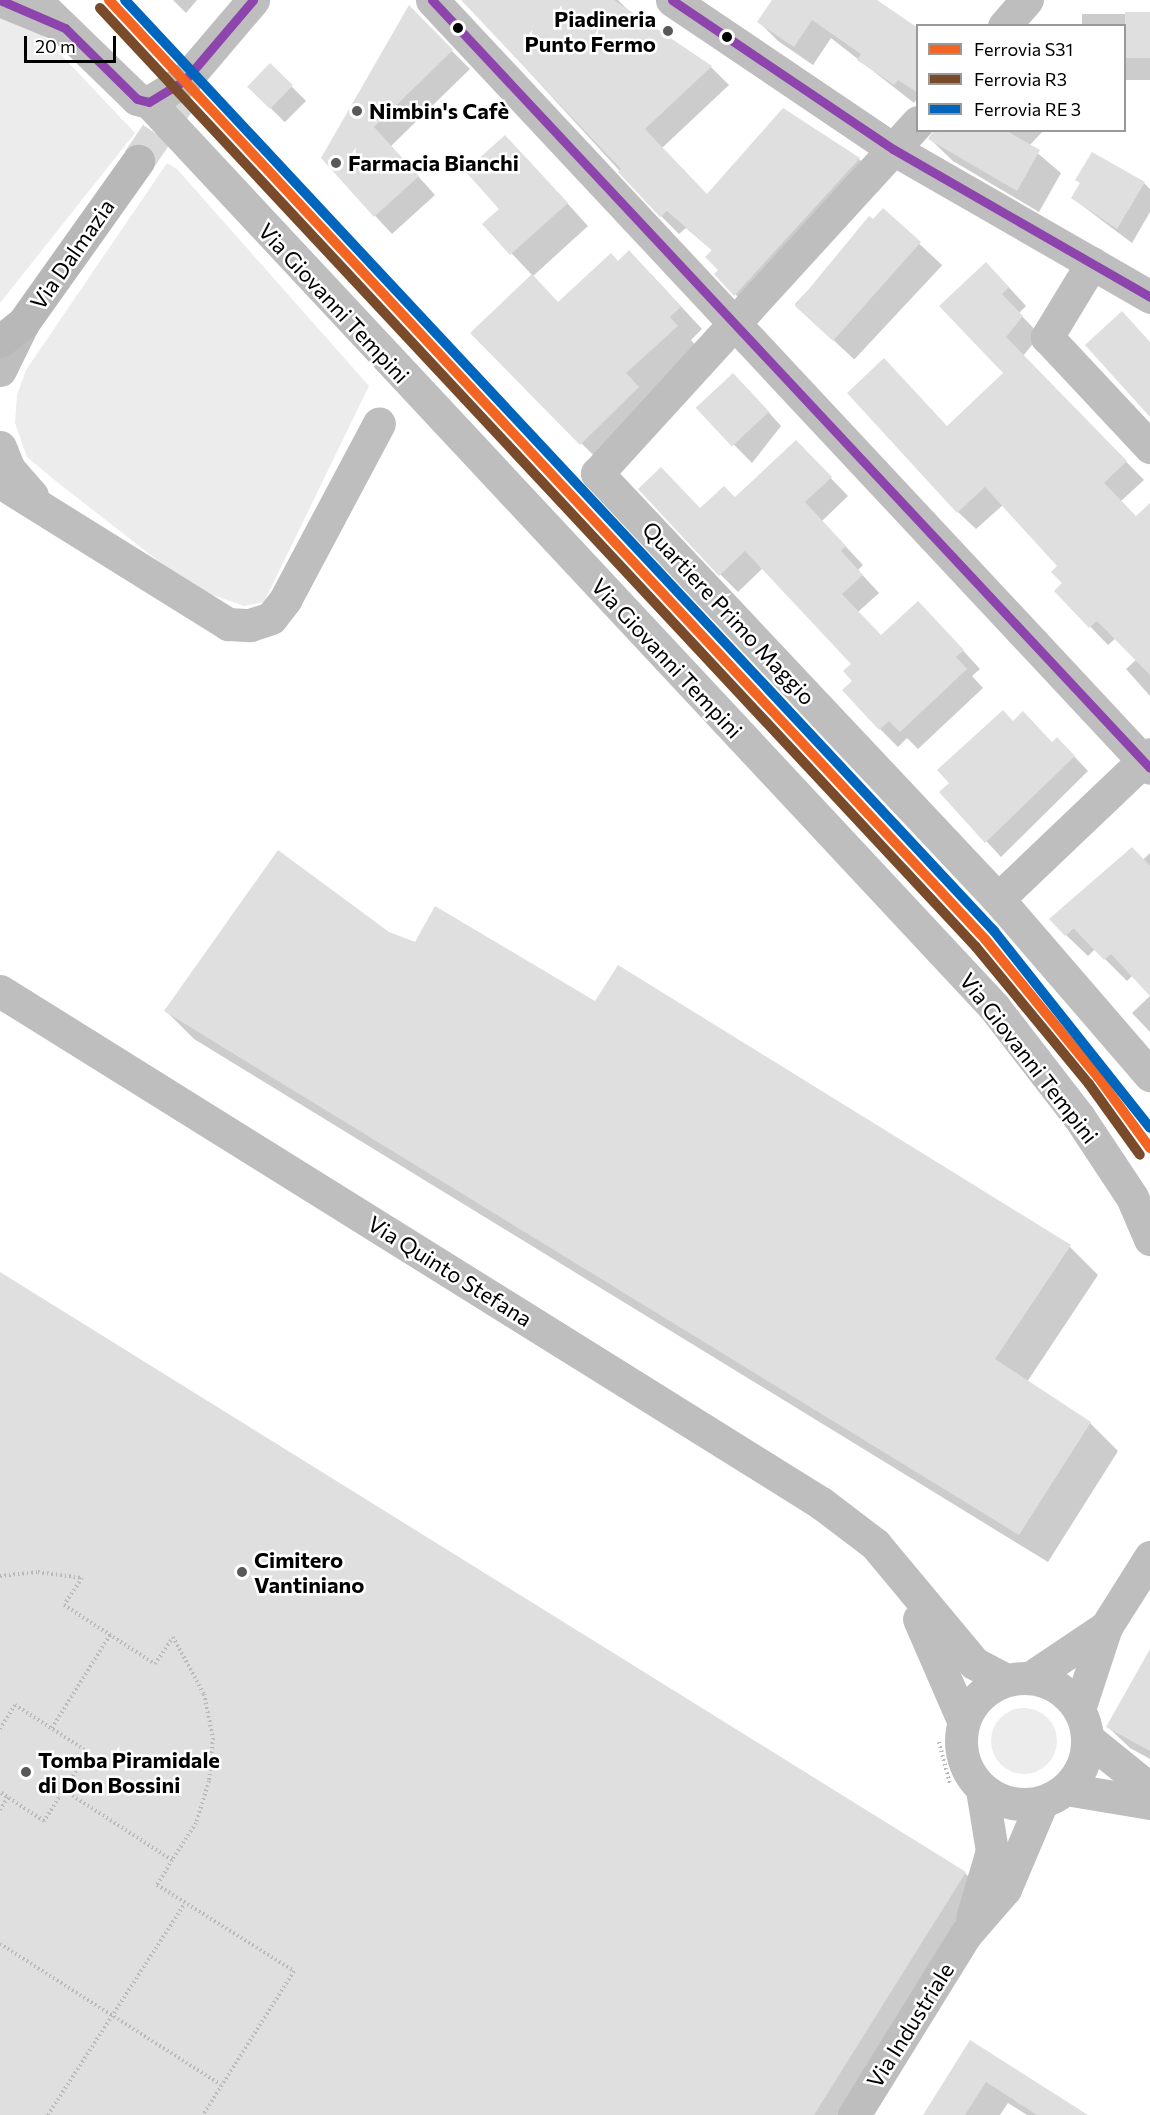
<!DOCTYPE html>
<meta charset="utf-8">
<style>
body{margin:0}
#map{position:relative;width:1150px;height:2115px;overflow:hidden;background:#fff;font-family:Commissioner,sans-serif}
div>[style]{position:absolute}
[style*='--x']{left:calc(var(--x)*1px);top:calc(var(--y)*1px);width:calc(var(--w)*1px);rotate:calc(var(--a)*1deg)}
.green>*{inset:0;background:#ececec}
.round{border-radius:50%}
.shadow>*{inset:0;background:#0003;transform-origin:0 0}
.building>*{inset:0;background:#dfdfdf;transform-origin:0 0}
.secondary-tunnel>*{height:33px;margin-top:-16.5px;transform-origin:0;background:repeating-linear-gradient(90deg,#d9d9d9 0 33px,transparent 0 49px)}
.path>*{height:4px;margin-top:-2px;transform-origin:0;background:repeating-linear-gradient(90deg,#b9b9b9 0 1.5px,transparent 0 4.5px)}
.street>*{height:33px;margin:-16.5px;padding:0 16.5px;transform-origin:16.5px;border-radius:16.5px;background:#bebebe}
.street>.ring{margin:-16.5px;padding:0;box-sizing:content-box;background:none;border:33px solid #bebebe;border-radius:50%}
.secondary>*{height:33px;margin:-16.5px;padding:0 16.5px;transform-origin:16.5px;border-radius:16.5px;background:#b8b8b8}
.bus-1>*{height:9px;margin:-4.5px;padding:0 4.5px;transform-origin:4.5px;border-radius:4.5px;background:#8e44ad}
.rail-1>*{height:10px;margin:-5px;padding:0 5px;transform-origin:5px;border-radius:5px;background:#f26522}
.rail-2>*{height:10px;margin:-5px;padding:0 5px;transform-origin:5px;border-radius:5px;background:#7a4b2a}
.rail-3>*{height:10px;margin:-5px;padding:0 5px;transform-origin:5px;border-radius:5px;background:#0065bd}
.dots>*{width:16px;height:16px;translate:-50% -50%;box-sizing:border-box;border:3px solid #fff;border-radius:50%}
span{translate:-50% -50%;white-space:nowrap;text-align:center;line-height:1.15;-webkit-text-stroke:5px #fff;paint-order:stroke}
.poi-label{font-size:22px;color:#000;font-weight:700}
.right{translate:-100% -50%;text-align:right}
.left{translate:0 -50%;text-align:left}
.street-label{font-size:22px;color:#000}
.legend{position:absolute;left:916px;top:24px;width:210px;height:108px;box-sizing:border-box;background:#fff;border:2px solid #999;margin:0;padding:8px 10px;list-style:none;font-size:18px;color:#000}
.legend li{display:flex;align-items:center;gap:12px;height:30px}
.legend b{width:30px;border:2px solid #999}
.scale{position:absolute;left:24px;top:36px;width:92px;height:27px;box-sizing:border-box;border:3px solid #000;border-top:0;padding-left:8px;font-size:18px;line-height:21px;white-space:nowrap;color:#000;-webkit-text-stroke:4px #fff;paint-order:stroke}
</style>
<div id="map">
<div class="green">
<i style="clip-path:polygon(0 6px,35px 27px,135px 133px,0 303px)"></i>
<i style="clip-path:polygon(167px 163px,177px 169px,369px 386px,264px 602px,244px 606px,193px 588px,57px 482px,27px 457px,15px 423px,17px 395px,26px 370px)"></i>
<i class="round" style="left:991px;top:1708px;width:66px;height:66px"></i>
</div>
<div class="shadow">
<i style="clip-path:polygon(173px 0,197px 0,186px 13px)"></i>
<i style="clip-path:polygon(463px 0,618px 0,632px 14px,711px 67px,729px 85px,662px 148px,707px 195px,859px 159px,877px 177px,753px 312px,735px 294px,713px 251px,686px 228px,679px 234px,661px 216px)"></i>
<i style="clip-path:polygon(773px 0,874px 0,918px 29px,918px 98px,914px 103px,831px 38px,813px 65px,778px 41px,759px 22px)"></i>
<i style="clip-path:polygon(409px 8px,470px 69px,391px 146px,435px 195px,392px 234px,322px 158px)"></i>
<i style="clip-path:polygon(1082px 14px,1150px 14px,1150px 80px,1124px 80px,1124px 26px,1082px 26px)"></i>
<i style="left:270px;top:65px;width:51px;height:30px;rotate:45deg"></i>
<i style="clip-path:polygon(940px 130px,1044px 130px,1029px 146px,1061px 173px,1039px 212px,953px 161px,931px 140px)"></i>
<i style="clip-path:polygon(527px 159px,588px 226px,532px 277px,559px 304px,651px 274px,702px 329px,691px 340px,698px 348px,603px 465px,472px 333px,532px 275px,484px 224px,501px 209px)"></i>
<i style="clip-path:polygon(1077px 180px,1144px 183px,1150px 189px,1150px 212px,1132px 243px,1072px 198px,1081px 184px)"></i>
<i style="left:883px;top:210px;width:81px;height:129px;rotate:43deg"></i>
<i style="clip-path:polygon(1004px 282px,1026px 306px,1019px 313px,1040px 335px,1023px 356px,1144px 480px,1121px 501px,1137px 518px,1150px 518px,1150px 696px,1126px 669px,1137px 659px,1116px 638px,1108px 645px,1056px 591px,1064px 583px,1059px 566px,1003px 505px,976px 529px,958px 512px,948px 427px,1005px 373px,941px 306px)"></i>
<i style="clip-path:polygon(748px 389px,781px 426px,752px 463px,698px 408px)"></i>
<i style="clip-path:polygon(796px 442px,848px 496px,822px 521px,863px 565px,858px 570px,879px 593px,858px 612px,881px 636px,936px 621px,980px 669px,972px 676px,983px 688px,918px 749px,907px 738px,898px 747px,880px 729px,854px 681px,853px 664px,763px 568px,738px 592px,720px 574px,700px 510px,735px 499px)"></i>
<i style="clip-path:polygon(1013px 723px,1072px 754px,1088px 771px,1001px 857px,941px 792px)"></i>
<i style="clip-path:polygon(1150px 853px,1150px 994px,1133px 975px,1127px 981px,1095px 949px,1088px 956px,1066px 935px)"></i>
<i style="clip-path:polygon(388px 933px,595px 1003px,1070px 1247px,1098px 1275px,1027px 1382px,1090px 1423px,1118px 1451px,1048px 1562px,194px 1039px,166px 1011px)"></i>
<i style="clip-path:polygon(1150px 996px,1150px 1032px,1132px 1013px)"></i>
<i style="clip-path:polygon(0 1274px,965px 1873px,993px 1901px,857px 2115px,0 2115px)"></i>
<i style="clip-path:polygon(1150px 1675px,1150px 1759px,1130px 1748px,1108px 1727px)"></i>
<i style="clip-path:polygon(971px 2043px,1085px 2115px,1027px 2115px,1008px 2103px,1000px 2115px,924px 2115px)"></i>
</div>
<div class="building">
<i style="clip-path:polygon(461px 0,614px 0,712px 66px,645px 129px,707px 194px,783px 108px,860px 158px,734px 296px,714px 274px,718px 270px,705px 257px,712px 250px,667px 211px,660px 217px,618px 172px,621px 169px)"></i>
<i style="clip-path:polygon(772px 0,877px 0,918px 28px,918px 93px,898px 80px,894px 85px,857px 60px,861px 54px,812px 20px,794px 47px,757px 22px)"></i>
<i style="clip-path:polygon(409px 5px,453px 50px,374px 127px,419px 176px,374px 217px,321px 158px)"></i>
<i style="left:1125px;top:12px;width:25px;height:46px"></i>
<i style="left:270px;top:63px;width:32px;height:33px;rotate:44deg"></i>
<i style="clip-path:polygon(934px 130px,1005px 130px,1040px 150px,1017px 191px,928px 139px)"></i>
<i style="clip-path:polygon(505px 135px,568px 203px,510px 255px,482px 224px,499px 209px,465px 171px)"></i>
<i style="clip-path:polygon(1092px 152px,1145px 182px,1117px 229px,1071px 198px,1080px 183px,1075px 180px)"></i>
<i style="clip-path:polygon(883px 208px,921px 242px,833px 341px,795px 306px,869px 216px,873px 219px)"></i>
<i style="clip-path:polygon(629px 250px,681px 307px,670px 317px,678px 326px,626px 373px,639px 387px,580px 445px,470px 333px,532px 274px,558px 302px,611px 253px,618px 261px)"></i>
<i style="clip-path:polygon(986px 262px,1009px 287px,1002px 294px,1023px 316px,1006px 337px,1127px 461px,1104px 483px,1136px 516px,1150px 503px,1150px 675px,1097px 621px,1089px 628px,1054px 591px,1062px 583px,1051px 572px,1057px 566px,985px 487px,957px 513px,847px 393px,884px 358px,947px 426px,1003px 373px,939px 306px)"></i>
<i style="clip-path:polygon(1122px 311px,1150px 342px,1150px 417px,1085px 345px)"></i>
<i style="left:733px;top:373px;width:53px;height:51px;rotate:47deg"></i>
<i style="clip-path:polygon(796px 440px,832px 477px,805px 502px,846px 546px,841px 551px,863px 575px,842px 594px,881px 635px,918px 601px,964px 650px,956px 657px,967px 669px,900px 732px,889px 721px,879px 730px,842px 690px,852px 681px,843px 671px,851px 664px,745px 551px,719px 576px,638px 489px,661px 467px,700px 508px,724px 486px,735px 497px)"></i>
<i style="clip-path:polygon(1003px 710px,1013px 721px,1023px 711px,1052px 742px,1057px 737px,1075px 756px,985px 843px,939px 792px,949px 783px,937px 770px)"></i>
<i style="clip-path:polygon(1132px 847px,1150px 866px,1150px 996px,1111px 954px,1104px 960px,1073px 928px,1065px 936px,1049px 919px)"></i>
<i style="clip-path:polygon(278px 850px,389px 932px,415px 942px,435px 906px,595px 1001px,618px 965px,1071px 1245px,995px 1359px,1091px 1422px,1019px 1535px,164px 1011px)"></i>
<i style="clip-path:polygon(0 1272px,966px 1872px,814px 2115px,0 2115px)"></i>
<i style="clip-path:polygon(1150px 1649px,1150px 1751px,1106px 1727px)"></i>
<i style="clip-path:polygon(970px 2040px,1088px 2115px,1037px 2115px,986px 2082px,965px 2115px,923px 2115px)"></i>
</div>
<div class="secondary-tunnel">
<i style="--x:138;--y:161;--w:76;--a:-55.7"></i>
</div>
<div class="path">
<i style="--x:0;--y:1576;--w:38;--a:-6"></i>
<i style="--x:38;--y:1572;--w:44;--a:7.8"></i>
<i style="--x:82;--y:1578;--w:32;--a:124"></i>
<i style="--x:64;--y:1605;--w:108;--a:33"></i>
<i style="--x:155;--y:1664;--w:32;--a:-56"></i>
<i style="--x:173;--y:1637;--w:65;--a:61.5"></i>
<i style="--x:204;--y:1694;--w:45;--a:78.4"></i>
<i style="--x:213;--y:1738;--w:43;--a:95.3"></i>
<i style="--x:209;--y:1781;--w:44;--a:107.2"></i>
<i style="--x:196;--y:1823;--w:44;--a:123"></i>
<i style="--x:172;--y:1860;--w:129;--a:-147.1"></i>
<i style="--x:52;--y:1728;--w:110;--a:-58.1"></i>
<i style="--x:0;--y:1729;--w:28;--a:-58"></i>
<i style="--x:15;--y:1705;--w:87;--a:32.8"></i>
<i style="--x:88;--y:1752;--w:82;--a:122.5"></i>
<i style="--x:44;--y:1821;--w:53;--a:-146.6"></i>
<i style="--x:939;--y:1742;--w:43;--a:75.3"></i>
<i style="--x:0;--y:1810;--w:15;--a:-58"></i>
<i style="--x:172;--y:1860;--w:29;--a:121"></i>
<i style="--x:157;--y:1885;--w:162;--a:32.1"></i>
<i style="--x:294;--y:1971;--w:170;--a:122.3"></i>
<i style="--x:0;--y:1944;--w:262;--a:32.5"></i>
<i style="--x:48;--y:2115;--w:252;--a:-57.1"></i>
</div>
<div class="street">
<i style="--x:0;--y:0;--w:57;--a:22.5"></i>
<i style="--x:35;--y:0;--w:142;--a:44.1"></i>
<i style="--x:137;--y:99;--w:12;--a:14"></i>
<i style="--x:432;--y:0;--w:1051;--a:46.93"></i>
<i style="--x:672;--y:0;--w:267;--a:34"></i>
<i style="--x:893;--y:149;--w:297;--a:29.9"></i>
<i style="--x:1004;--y:26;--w:35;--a:-49"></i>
<i style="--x:149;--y:102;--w:1238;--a:46.96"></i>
<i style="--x:994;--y:1007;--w:139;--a:52.3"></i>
<i style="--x:1079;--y:1117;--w:96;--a:56.5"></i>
<i style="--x:1132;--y:1197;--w:46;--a:66.8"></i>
<i style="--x:149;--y:102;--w:42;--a:-31.4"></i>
<i style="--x:185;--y:80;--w:105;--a:-49.6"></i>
<i style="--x:918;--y:122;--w:476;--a:132.4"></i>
<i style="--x:597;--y:473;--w:585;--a:46.73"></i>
<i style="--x:998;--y:899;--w:233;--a:49.2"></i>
<i style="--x:1092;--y:263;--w:87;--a:121.3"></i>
<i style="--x:1047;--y:337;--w:151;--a:46.9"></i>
<i style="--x:0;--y:370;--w:52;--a:-63.9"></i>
<i style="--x:0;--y:447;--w:24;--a:68"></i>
<i style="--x:9;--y:469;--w:35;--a:49"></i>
<i style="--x:0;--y:482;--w:269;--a:31.9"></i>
<i style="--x:228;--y:624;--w:22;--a:3"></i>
<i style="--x:250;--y:625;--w:22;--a:-18"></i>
<i style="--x:271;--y:618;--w:23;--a:-52"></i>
<i style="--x:285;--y:600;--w:200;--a:-62"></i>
<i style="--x:998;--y:899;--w:210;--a:-43.6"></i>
<i style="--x:0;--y:991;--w:968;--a:31.95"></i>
<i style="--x:821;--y:1503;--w:68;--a:37.2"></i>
<i style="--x:875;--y:1544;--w:155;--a:50.2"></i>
<i style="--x:974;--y:1663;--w:36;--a:28"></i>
<i style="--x:919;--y:1619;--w:110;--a:66.5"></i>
<i class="ring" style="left:961px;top:1678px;width:93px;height:93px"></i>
<i style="--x:1030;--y:1678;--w:92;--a:-33.9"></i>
<i style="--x:1079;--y:1709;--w:86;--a:-71.8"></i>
<i style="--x:1106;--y:1627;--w:83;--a:-57.8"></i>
<i style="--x:1087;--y:1738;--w:81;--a:39"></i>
<i style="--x:1066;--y:1789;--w:85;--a:9.5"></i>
<i style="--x:972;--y:1918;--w:70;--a:-73.4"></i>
<i style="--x:992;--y:1851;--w:63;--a:-99.2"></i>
<i style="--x:854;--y:2115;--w:213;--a:-58.3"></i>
<i style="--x:966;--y:1934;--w:60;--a:-49.1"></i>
<i style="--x:1005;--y:1889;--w:95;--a:-67"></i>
</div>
<div class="secondary">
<i style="--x:0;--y:341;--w:29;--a:-38"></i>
<i style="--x:23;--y:323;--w:199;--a:-54.6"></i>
</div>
<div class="bus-1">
<i style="--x:0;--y:0;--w:71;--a:23.3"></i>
<i style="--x:65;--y:28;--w:101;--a:44.6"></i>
<i style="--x:137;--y:99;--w:12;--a:14"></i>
<i style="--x:432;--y:0;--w:1051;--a:46.93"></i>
<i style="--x:672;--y:0;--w:267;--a:34"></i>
<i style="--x:893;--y:149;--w:297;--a:29.9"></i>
<i style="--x:149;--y:102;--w:42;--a:-31.4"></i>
<i style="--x:185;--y:80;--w:105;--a:-49.6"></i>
</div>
<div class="rail-1">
<i style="--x:109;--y:0;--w:1284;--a:46.99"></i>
<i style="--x:985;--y:939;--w:178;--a:50.7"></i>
<i style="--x:1098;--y:1077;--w:88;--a:53.8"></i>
</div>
<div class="rail-2">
<i style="--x:100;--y:8;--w:1284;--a:46.99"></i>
<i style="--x:976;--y:947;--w:178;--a:50.5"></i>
<i style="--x:1089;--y:1084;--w:87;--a:54.3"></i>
</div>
<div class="rail-3">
<i style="--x:125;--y:0;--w:1274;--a:46.97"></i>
<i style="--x:994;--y:931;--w:251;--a:51.6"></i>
</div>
<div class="dots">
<i style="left:458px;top:28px;background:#000"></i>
<i style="left:668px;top:31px;background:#595959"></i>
<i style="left:727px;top:37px;background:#000"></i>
<i style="left:357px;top:111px;background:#595959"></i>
<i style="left:336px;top:163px;background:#595959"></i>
<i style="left:242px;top:1572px;background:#595959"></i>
<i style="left:26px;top:1772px;background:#595959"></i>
</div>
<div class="poi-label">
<span class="right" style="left:656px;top:31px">Piadineria<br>Punto Fermo</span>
<span class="left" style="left:369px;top:111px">Nimbin's Cafè</span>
<span class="left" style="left:348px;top:163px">Farmacia Bianchi</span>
<span class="left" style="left:254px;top:1572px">Cimitero<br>Vantiniano</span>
<span class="left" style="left:38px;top:1772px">Tomba Piramidale<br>di Don Bossini</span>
</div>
<div class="street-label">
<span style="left:72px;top:254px;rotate:-55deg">Via Dalmazia</span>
<span style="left:334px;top:303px;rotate:47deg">Via Giovanni Tempini</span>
<span style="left:729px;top:613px;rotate:47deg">Quartiere Primo Maggio</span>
<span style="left:667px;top:658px;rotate:47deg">Via Giovanni Tempini</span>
<span style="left:1029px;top:1058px;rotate:52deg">Via Giovanni Tempini</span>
<span style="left:450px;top:1271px;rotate:32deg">Via Quinto Stefana</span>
<span style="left:910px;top:2025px;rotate:-58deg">Via Industriale</span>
</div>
<ul class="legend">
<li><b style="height:8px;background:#f26522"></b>Ferrovia S31</li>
<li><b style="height:8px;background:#7a4b2a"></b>Ferrovia R3</li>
<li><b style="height:8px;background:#0065bd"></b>Ferrovia RE 3</li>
</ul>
<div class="scale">20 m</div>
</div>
